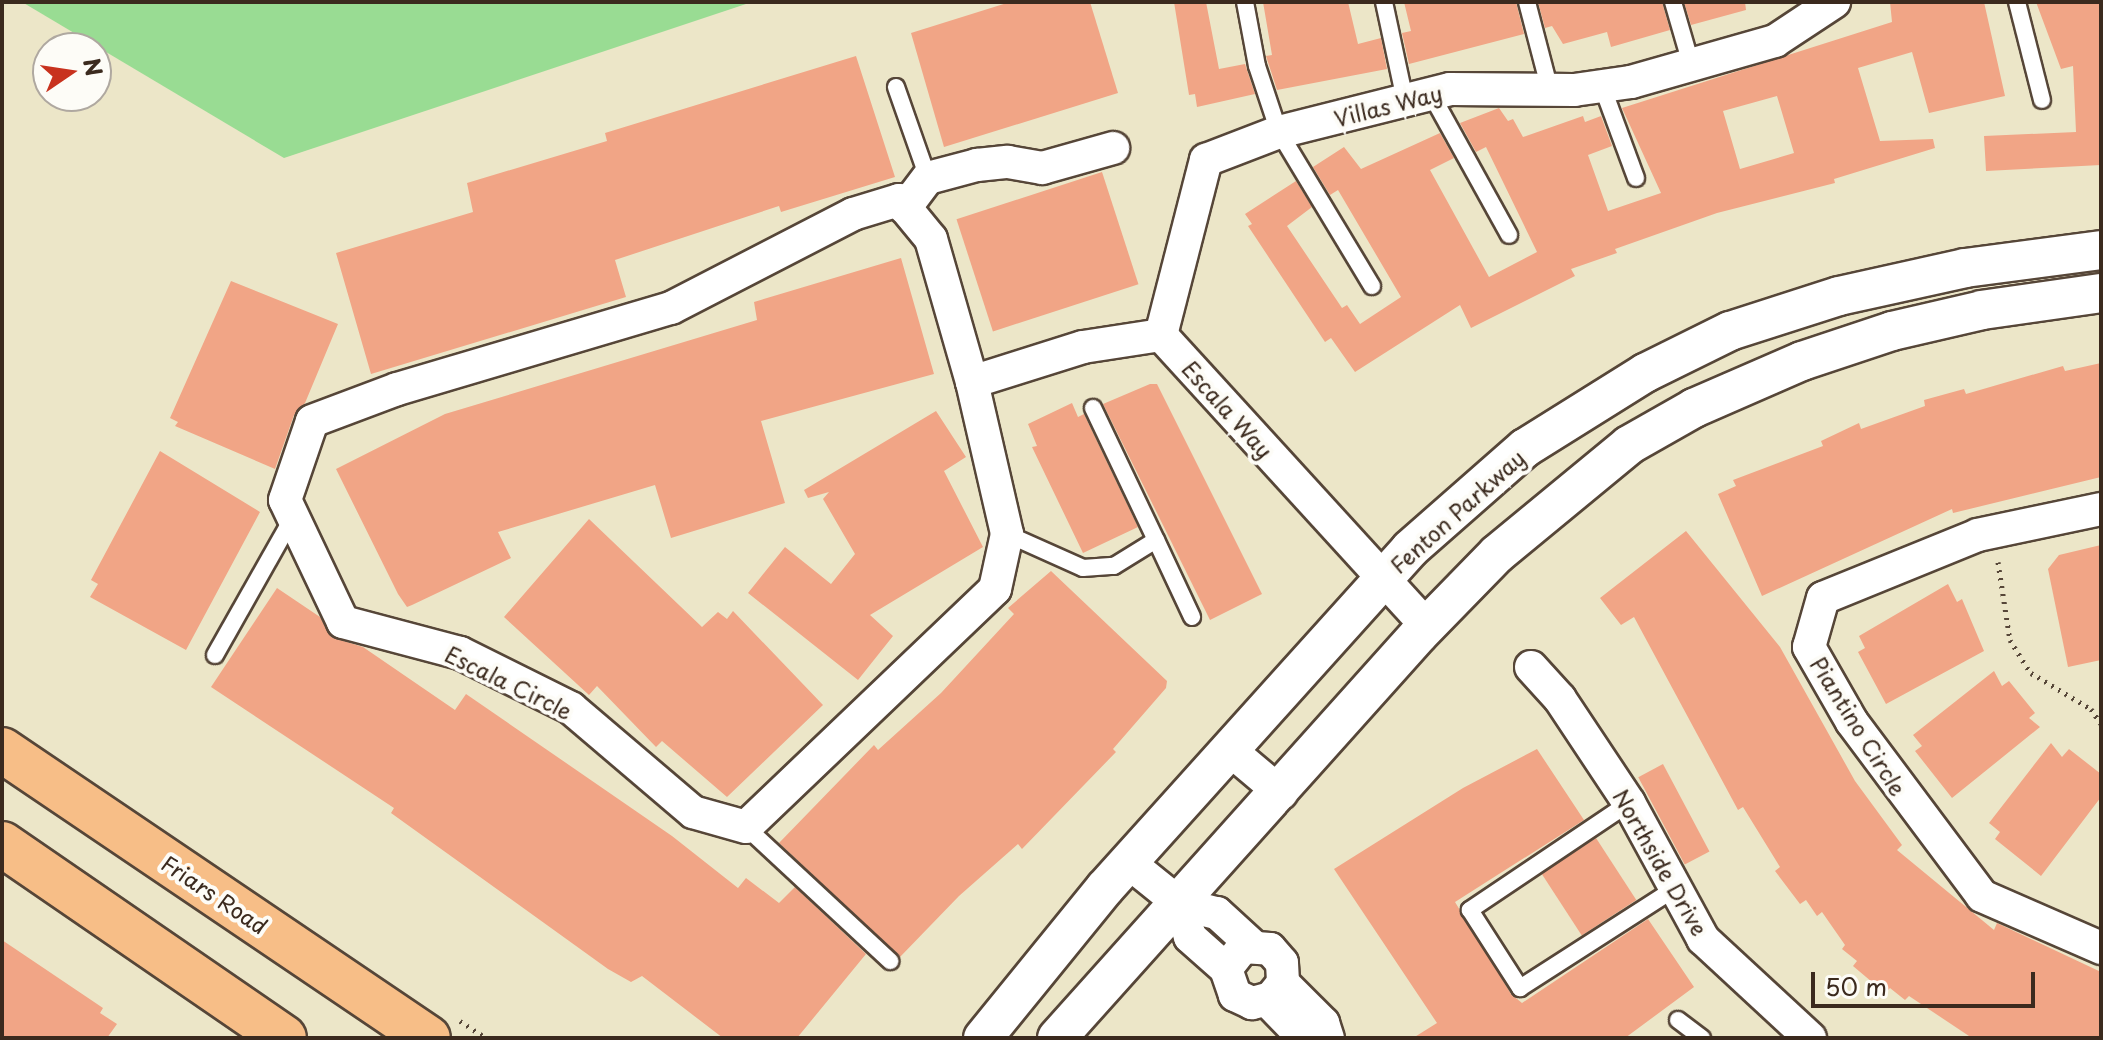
<!DOCTYPE html>
<style>
body{margin:0}
#map{position:relative;width:2103px;height:1040px;overflow:hidden;background:#ece6c8;font-family:"Playpen Sans",sans-serif}
div>[style]{position:absolute}
[style*='--x']{left:calc(var(--x)*1px);top:calc(var(--y)*1px);width:calc(var(--w)*1px);rotate:calc(var(--a)*1deg)}
.green>*{inset:0;background:#99dc93}
.building>*{inset:0;background:#f1a586;transform-origin:0 0}
.path>*{height:5px;margin-top:-2.5px;transform-origin:0;background:repeating-linear-gradient(90deg,#564638 0 2px,transparent 0 8px)}
.roads{filter:drop-shadow(2px 0 #564638) drop-shadow(-2px 0 #564638) drop-shadow(0 2px #564638) drop-shadow(0 -2px #564638)}
.service>*{height:16px;margin:-8px;padding:0 8px;transform-origin:8px;border-radius:8px;background:#fff}
.minor>*{height:32px;margin:-16px;padding:0 16px;transform-origin:16px;border-radius:16px;background:#fff}
.tertiary>*{height:38px;margin:-19px;padding:0 19px;transform-origin:19px;border-radius:19px;background:#fff}
.trunk>*{height:44px;margin:-22px;padding:0 22px;transform-origin:22px;border-radius:22px;background:#f7be87}
span{translate:-50% -50%;white-space:nowrap;text-align:center;line-height:1.15;-webkit-text-stroke:8px #fdfcf7;paint-order:stroke}
.street-label{font-size:22px;color:#3b2a1e}
.frame{position:absolute;inset:0;border:4px solid #3b2a1e;pointer-events:none}
.north{position:absolute;left:32px;top:32px;width:80px;height:80px;box-sizing:border-box;background:#fdfcf7;border:2px solid #afa8a0;border-radius:50%;rotate:77deg;font-size:22px;font-weight:700;line-height:32px;text-align:center;color:#3b2a1e}
.north::after{content:'';display:block;margin:auto;width:28px;height:36px;background:#c8321e;clip-path:polygon(50% 0,100% 100%,50% 72%,0 100%)}
.scale{position:absolute;left:1811px;top:972px;width:224px;height:36px;box-sizing:border-box;border:4px solid #3b2a1e;border-top:0;padding-left:10px;font-size:24px;line-height:28px;white-space:nowrap;color:#3b2a1e;-webkit-text-stroke:6px #fdfcf7;paint-order:stroke}
</style>
<div id="map">
<div class="green">
<i style="clip-path:polygon(22px 2px,752px 2px,284px 158px)"></i>
</div>
<div class="building">
<i style="clip-path:polygon(1010px 2px,1090px 2px,1118px 93px,944px 147px,911px 33px)"></i>
<i style="clip-path:polygon(1174px 2px,1206px 2px,1219px 69px,1245px 64px,1255px 94px,1197px 107px,1195px 94px,1189px 95px)"></i>
<i style="clip-path:polygon(1263px 2px,1348px 2px,1358px 44px,1381px 38px,1387px 69px,1277px 90px,1266px 56px,1272px 55px)"></i>
<i style="clip-path:polygon(1404px 2px,1516px 2px,1524px 34px,1409px 64px,1402px 33px,1411px 31px)"></i>
<i style="clip-path:polygon(1538px 2px,1662px 2px,1670px 30px,1611px 47px,1607px 32px,1563px 44px,1552px 26px,1545px 28px)"></i>
<i style="clip-path:polygon(1684px 2px,1745px 2px,1746px 10px,1691px 25px)"></i>
<i style="clip-path:polygon(evenodd,1890px 2px,1984px 2px,2005px 96px,1929px 113px,1912px 52px,1858px 68px,1880px 141px,1933px 139px,1935px 148px,1834px 179px,1835px 183px,1717px 213px,1615px 249px,1617px 253px,1571px 269px,1575px 276px,1471px 328px,1460px 305px,1355px 372px,1331px 338px,1325px 342px,1248px 226px,1252px 224px,1245px 214px,1296px 181px,1312px 207px,1287px 226px,1342px 308px,1347px 305px,1360px 324px,1401px 297px,1338px 190px,1330px 195px,1313px 167px,1344px 147px,1361px 169px,1440px 133px,1454px 158px,1430px 170px,1489px 277px,1537px 252px,1486px 147px,1476px 152px,1460px 123px,1499px 108px,1508px 121px,1513px 119px,1523px 137px,1583px 116px,1585px 122px,1601px 116px,1612px 146px,1588px 155px,1608px 211px,1661px 193px,1622px 108px,1892px 22px,1890px 2px,1777px 96px,1794px 153px,1740px 169px,1723px 111px,1777px 96px)"></i>
<i style="clip-path:polygon(2036px 2px,2101px 2px,2101px 165px,1986px 171px,1984px 136px,2076px 132px,2073px 66px,2061px 69px)"></i>
<i style="clip-path:polygon(856px 56px,895px 177px,781px 212px,779px 206px,615px 260px,626px 297px,371px 374px,336px 253px,473px 212px,467px 183px,607px 141px,605px 133px)"></i>
<i style="left:1102px;top:172px;width:118px;height:153px;rotate:72deg"></i>
<i style="clip-path:polygon(901px 258px,934px 374px,761px 421px,785px 503px,671px 538px,655px 485px,498px 532px,511px 558px,412px 605px,407px 607px,398px 594px,336px 469px,445px 414px,757px 320px,754px 302px)"></i>
<i style="clip-path:polygon(231px 281px,338px 324px,305px 403px,294px 415px,275px 469px,175px 426px,178px 422px,170px 418px)"></i>
<i style="clip-path:polygon(2101px 363px,2101px 477px,1953px 513px,1952px 509px,1762px 596px,1718px 494px,1736px 486px,1733px 480px,1823px 446px,1821px 441px,1859px 423px,1861px 429px,1925px 406px,1924px 400px,1964px 389px,1966px 394px,2063px 366px,2065px 371px)"></i>
<i style="clip-path:polygon(1150px 384px,1157px 384px,1262px 594px,1210px 620px,1103px 404px)"></i>
<i style="clip-path:polygon(1072px 403px,1078px 417px,1084px 414px,1138px 527px,1083px 553px,1032px 447px,1037px 446px,1028px 424px)"></i>
<i style="clip-path:polygon(936px 411px,966px 457px,944px 471px,983px 547px,870px 615px,893px 636px,858px 680px,748px 593px,785px 547px,831px 584px,855px 554px,823px 499px,829px 492px,808px 498px,804px 490px)"></i>
<i style="clip-path:polygon(160px 451px,260px 512px,186px 650px,90px 597px,98px 584px,91px 580px)"></i>
<i style="clip-path:polygon(589px 519px,702px 627px,718px 612px,727px 619px,733px 611px,823px 705px,727px 797px,662px 741px,656px 747px,597px 686px,589px 695px,504px 617px)"></i>
<i style="clip-path:polygon(1686px 531px,1780px 647px,1855px 781px,1902px 845px,1897px 850px,1994px 930px,1997px 923px,2101px 972px,2101px 1038px,1972px 1038px,1909px 996px,1905px 1000px,1890px 988px,1885px 993px,1853px 966px,1857px 961px,1842px 949px,1845px 945px,1822px 912px,1817px 916px,1806px 900px,1800px 904px,1775px 871px,1780px 867px,1743px 807px,1738px 810px,1634px 617px,1621px 625px,1600px 598px)"></i>
<i style="clip-path:polygon(2101px 545px,2101px 660px,2068px 667px,2048px 569px,2059px 555px)"></i>
<i style="clip-path:polygon(1051px 571px,1167px 681px,1166px 688px,1113px 749px,1116px 752px,1022px 849px,1018px 844px,959px 896px,900px 957px,779px 843px,874px 745px,878px 750px,941px 693px,1014px 614px,1008px 608px)"></i>
<i style="clip-path:polygon(1948px 584px,1957px 602px,1962px 599px,1984px 651px,1886px 704px,1858px 652px,1865px 648px,1859px 636px)"></i>
<i style="clip-path:polygon(277px 588px,320px 617px,331px 637px,363px 647px,455px 710px,466px 694px,672px 836px,738px 888px,746px 878px,779px 903px,795px 887px,866px 954px,797px 1038px,723px 1038px,642px 976px,631px 982px,608px 969px,391px 813px,394px 808px,211px 687px)"></i>
<i style="clip-path:polygon(1994px 671px,2002px 686px,2009px 681px,2035px 713px,2029px 718px,2040px 727px,1952px 798px,1915px 751px,1922px 746px,1913px 735px)"></i>
<i style="clip-path:polygon(2051px 743px,2062px 757px,2069px 749px,2101px 774px,2101px 797px,2041px 876px,1995px 839px,2000px 832px,1989px 823px)"></i>
<i style="clip-path:polygon(1537px 749px,1584px 820px,1455px 902px,1511px 994px,1522px 1003px,1648px 919px,1694px 987px,1625px 1038px,1413px 1038px,1437px 1023px,1334px 869px,1463px 788px)"></i>
<i style="left:1663px;top:764px;width:99px;height:28px;rotate:62deg"></i>
<i style="left:1596px;top:838px;width:74px;height:65px;rotate:57deg"></i>
<i style="clip-path:polygon(2px 940px,103px 1008px,100px 1013px,117px 1024px,107px 1038px,2px 1038px)"></i>
</div>
<div class="path">
<i style="--x:1998;--y:562;--w:79;--a:81.3"></i>
<i style="--x:2010;--y:640;--w:39;--a:58"></i>
<i style="--x:2031;--y:673;--w:70;--a:31"></i>
<i style="--x:2091;--y:709;--w:18;--a:56"></i>
<i style="--x:460;--y:1021;--w:31;--a:33"></i>
</div>
<div class="roads">
<div class="service">
<i style="--x:1245;--y:2;--w:65;--a:79.4"></i>
<i style="--x:1257;--y:66;--w:70;--a:71.6"></i>
<i style="--x:1279;--y:132;--w:180;--a:58.9"></i>
<i style="--x:1384;--y:2;--w:100;--a:77.9"></i>
<i style="--x:1527;--y:2;--w:91;--a:75.4"></i>
<i style="--x:1673;--y:2;--w:65;--a:73.8"></i>
<i style="--x:2017;--y:2;--w:101;--a:75.7"></i>
<i style="--x:1602;--y:86;--w:98;--a:69.7"></i>
<i style="--x:896;--y:87;--w:96;--a:70.6"></i>
<i style="--x:1431;--y:94;--w:161;--a:61"></i>
<i style="--x:1093;--y:408;--w:146;--a:64.5"></i>
<i style="--x:1007;--y:534;--w:83;--a:24.1"></i>
<i style="--x:1083;--y:568;--w:31;--a:-4"></i>
<i style="--x:1114;--y:566;--w:49;--a:-31.8"></i>
<i style="--x:1156;--y:540;--w:85;--a:64.9"></i>
<i style="--x:215;--y:655;--w:159;--a:-60.5"></i>
<i style="--x:1629;--y:803;--w:192;--a:146.1"></i>
<i style="--x:1470;--y:910;--w:93;--a:57.3"></i>
<i style="--x:1520;--y:988;--w:185;--a:-32.7"></i>
<i style="--x:746;--y:827;--w:197;--a:42.9"></i>
<i style="--x:1678;--y:1020;--w:30;--a:37"></i>
</div>
<div class="minor">
<i style="--x:899;--y:200;--w:50;--a:50.6"></i>
<i style="--x:931;--y:239;--w:149;--a:74"></i>
<i style="--x:972;--y:382;--w:156;--a:77"></i>
<i style="--x:1007;--y:534;--w:56;--a:102.3"></i>
<i style="--x:995;--y:589;--w:344;--a:136.3"></i>
<i style="--x:746;--y:827;--w:55;--a:-164.2"></i>
<i style="--x:693;--y:812;--w:160;--a:-139.6"></i>
<i style="--x:571;--y:708;--w:124;--a:-153.6"></i>
<i style="--x:460;--y:653;--w:121;--a:-165.2"></i>
<i style="--x:343;--y:622;--w:135;--a:-115.4"></i>
<i style="--x:285;--y:500;--w:83;--a:-71.1"></i>
<i style="--x:312;--y:421;--w:91;--a:-20.6"></i>
<i style="--x:397;--y:389;--w:286;--a:-16.5"></i>
<i style="--x:671;--y:308;--w:205;--a:-27.3"></i>
<i style="--x:853;--y:214;--w:48;--a:-16.9"></i>
<i style="--x:905;--y:208;--w:38;--a:-53"></i>
<i style="--x:928;--y:178;--w:51;--a:-14.9"></i>
<i style="--x:977;--y:165;--w:31;--a:-6"></i>
<i style="--x:1008;--y:162;--w:35;--a:10"></i>
<i style="--x:1042;--y:168;--w:74;--a:-15.7"></i>
<i style="--x:1161;--y:335;--w:181;--a:-75.6"></i>
<i style="--x:1206;--y:160;--w:78;--a:-21"></i>
<i style="--x:1279;--y:132;--w:176;--a:-14.1"></i>
<i style="--x:1450;--y:89;--w:124;--a:0.5"></i>
<i style="--x:1574;--y:90;--w:58;--a:-8"></i>
<i style="--x:1631;--y:82;--w:150;--a:-15.9"></i>
<i style="--x:1775;--y:41;--w:71;--a:-33.5"></i>
<i style="--x:972;--y:382;--w:116;--a:-17.5"></i>
<i style="--x:1083;--y:347;--w:79;--a:-8.7"></i>
<i style="--x:1161;--y:335;--w:394;--a:47.6"></i>
<i style="--x:2101;--y:509;--w:126;--a:168.1"></i>
<i style="--x:1978;--y:535;--w:167;--a:157.9"></i>
<i style="--x:1823;--y:598;--w:51;--a:105.9"></i>
<i style="--x:1809;--y:647;--w:86;--a:60.2"></i>
<i style="--x:1852;--y:722;--w:217;--a:53.2"></i>
<i style="--x:1982;--y:896;--w:130;--a:23.6"></i>
<i style="--x:1531;--y:667;--w:43;--a:47.8"></i>
<i style="--x:1560;--y:699;--w:125;--a:56.4"></i>
<i style="--x:1629;--y:803;--w:155;--a:61.4"></i>
<i style="--x:1703;--y:939;--w:146;--a:42.8"></i>
<i style="--x:1230;--y:750;--w:67;--a:40.1"></i>
<i style="--x:1128;--y:862;--w:67;--a:38.9"></i>
<i style="--x:1180;--y:904;--w:38;--a:14"></i>
<i style="--x:1217;--y:913;--w:47;--a:42.4"></i>
<i style="--x:1180;--y:904;--w:34;--a:73"></i>
<i style="--x:1190;--y:937;--w:48;--a:41.6"></i>
<i style="--x:1283;--y:983;--w:19;--a:129"></i>
<i style="--x:1271;--y:998;--w:20;--a:165"></i>
<i style="--x:1252;--y:1003;--w:19;--a:-155"></i>
<i style="--x:1235;--y:995;--w:28;--a:-109"></i>
<i style="--x:1226;--y:969;--w:28;--a:-52"></i>
<i style="--x:1243;--y:947;--w:27;--a:4"></i>
<i style="--x:1270;--y:949;--w:18;--a:49"></i>
<i style="--x:1282;--y:963;--w:20;--a:87"></i>
<i style="--x:1283;--y:983;--w:57;--a:45"></i>
<i style="--x:1323;--y:1023;--w:16;--a:72"></i>
<i style="--x:1267;--y:1000;--w:53;--a:45.8"></i>
</div>
<div class="tertiary">
<i style="--x:983;--y:1038;--w:193;--a:-50.9"></i>
<i style="--x:1105;--y:888;--w:456;--a:-48"></i>
<i style="--x:1410;--y:549;--w:153;--a:-41.3"></i>
<i style="--x:1525;--y:448;--w:142;--a:-32"></i>
<i style="--x:1645;--y:373;--w:95;--a:-26.3"></i>
<i style="--x:1730;--y:331;--w:114;--a:-17.8"></i>
<i style="--x:1839;--y:296;--w:129;--a:-12.5"></i>
<i style="--x:1965;--y:268;--w:137;--a:-7.5"></i>
<i style="--x:1057;--y:1038;--w:542;--a:-48.14"></i>
<i style="--x:1419;--y:634;--w:112;--a:-45.7"></i>
<i style="--x:1497;--y:554;--w:171;--a:-39.5"></i>
<i style="--x:1629;--y:445;--w:75;--a:-29.6"></i>
<i style="--x:1694;--y:408;--w:118;--a:-23.5"></i>
<i style="--x:1802;--y:361;--w:95;--a:-18.4"></i>
<i style="--x:1892;--y:331;--w:92;--a:-13.1"></i>
<i style="--x:1982;--y:310;--w:120;--a:-8.1"></i>
</div>
<div class="trunk">
<i style="--x:2;--y:750;--w:514;--a:34.06"></i>
<i style="--x:2;--y:844;--w:342;--a:34.5"></i>
</div>
</div>
<div class="street-label">
<span style="left:1388px;top:105px;rotate:-14deg">Villas Way</span>
<span style="left:1228px;top:409px;rotate:48deg">Escala Way</span>
<span style="left:1457px;top:511px;rotate:-42deg">Fenton Parkway</span>
<span style="left:509px;top:682px;rotate:26deg">Escala Circle</span>
<span style="left:1859px;top:726px;rotate:58deg">Piantino Circle</span>
<span style="left:1661px;top:862px;rotate:60deg">Northside Drive</span>
<span style="left:215px;top:894px;rotate:34deg">Friars Road</span>
</div>
<div class="frame"></div>
<div class="north">N</div>
<div class="scale">50 m</div>
</div>
